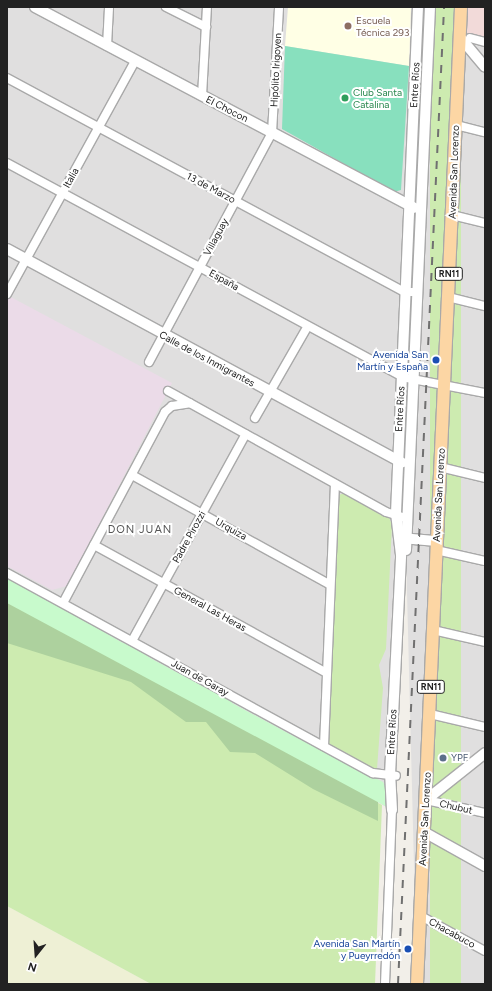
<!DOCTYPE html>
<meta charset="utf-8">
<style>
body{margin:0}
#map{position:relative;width:492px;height:991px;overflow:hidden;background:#f2efe9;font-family:Figtree,sans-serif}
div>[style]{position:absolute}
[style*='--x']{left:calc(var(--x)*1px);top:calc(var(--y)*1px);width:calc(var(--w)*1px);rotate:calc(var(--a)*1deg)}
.residential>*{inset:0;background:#e0dfdf}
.commercial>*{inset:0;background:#f2dad9}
.industrial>*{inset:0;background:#ebdbe8}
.education>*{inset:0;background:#ffffe5}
.farmland>*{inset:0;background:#eef0d5}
.grass>*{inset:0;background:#cdebb0;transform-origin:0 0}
.forest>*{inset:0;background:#add19e}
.park>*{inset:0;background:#c8facc}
.pitch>*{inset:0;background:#88e0be}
.parking>*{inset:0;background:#e2e2e2}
.roads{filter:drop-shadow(1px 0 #a9a9a9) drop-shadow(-1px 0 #a9a9a9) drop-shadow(0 1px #a9a9a9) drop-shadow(0 -1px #a9a9a9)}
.minor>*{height:8px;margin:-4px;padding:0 4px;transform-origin:4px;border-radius:4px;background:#fff}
.tertiary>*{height:10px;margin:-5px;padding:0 5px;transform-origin:5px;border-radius:5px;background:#fff}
.primary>*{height:12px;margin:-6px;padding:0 6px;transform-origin:6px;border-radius:6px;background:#fcd6a4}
.rail>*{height:2px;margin-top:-1px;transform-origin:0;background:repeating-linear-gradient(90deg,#707070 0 8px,transparent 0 16px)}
.dots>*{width:11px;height:11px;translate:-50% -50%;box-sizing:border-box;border:2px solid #fff;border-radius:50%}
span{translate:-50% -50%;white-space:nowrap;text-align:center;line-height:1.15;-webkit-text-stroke:4px #fff;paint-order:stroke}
.shield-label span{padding:1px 3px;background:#fff;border:1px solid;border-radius:3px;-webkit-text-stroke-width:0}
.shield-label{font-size:9px;color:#222;font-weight:700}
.education-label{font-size:10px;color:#785e54}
.left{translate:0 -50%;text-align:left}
.street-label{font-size:10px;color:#222}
.leisure-label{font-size:10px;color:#27864d}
.transit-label{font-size:10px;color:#164399}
.right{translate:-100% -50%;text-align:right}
.service-label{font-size:10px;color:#4e5e75}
.neighbourhood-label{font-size:11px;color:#555;letter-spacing:1px}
.frame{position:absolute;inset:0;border:8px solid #222;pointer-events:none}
.north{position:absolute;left:16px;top:935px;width:40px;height:40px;-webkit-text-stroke:3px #fff;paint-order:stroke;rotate:197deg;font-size:11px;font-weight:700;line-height:16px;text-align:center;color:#222}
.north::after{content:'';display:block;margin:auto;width:14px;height:18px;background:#222;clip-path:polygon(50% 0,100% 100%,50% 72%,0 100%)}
</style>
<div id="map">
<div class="residential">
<i style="clip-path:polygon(7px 7px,485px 7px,485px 984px,417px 984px,406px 553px,392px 810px,7px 603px)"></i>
</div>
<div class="commercial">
<i style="clip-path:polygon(461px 7px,485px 7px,485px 42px,459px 36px)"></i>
</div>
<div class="industrial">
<i style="clip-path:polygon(7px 295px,172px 383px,67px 586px,52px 590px,7px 566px)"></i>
</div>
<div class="education">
<i style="clip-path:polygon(288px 7px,411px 7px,409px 66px,285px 46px)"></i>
</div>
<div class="farmland">
<i style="clip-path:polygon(7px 906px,151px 984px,7px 984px)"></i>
</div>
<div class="grass">
<i style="left:430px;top:7px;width:31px;height:978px"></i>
<i style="clip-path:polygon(347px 492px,388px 515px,392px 525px,386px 649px,379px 665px,383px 688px,377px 769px,372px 769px,329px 745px,337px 505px,339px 495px)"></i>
<i style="clip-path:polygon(7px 603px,382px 805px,375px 984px,151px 984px,7px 906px)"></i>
</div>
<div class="forest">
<i style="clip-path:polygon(7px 597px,378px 800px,378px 821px,313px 789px,255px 753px,230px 752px,206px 722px,186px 722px,131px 682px,7px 643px)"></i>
</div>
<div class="park">
<i style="clip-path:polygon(7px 576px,123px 643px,124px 641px,152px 659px,383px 782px,387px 789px,387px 807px,7px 603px)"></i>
</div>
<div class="pitch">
<i style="clip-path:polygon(285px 46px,409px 66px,401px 190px,394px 192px,282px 129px)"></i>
</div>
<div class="parking">
<i style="clip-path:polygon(231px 699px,303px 738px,299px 739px,232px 703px)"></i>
</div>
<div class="roads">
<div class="minor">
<i style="--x:166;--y:7;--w:45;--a:26.6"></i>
<i style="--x:470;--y:38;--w:16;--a:15"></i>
<i style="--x:107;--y:46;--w:39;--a:-87"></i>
<i style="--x:7;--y:78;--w:452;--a:28.3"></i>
<i style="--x:405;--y:292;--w:11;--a:0"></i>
<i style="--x:202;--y:96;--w:89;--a:-86.8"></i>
<i style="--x:456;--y:125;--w:30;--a:14"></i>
<i style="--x:7;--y:163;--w:449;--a:28.4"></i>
<i style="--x:402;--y:377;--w:85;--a:10.9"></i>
<i style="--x:452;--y:215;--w:34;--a:14"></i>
<i style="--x:7;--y:294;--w:266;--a:-61.2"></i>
<i style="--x:448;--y:297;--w:38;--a:14"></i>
<i style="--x:149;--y:362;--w:260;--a:-61.8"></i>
<i style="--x:272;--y:133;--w:126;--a:-86.8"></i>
<i style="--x:168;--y:391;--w:249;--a:29"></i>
<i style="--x:386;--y:512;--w:21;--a:17"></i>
<i style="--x:255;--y:418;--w:106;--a:-60.1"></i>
<i style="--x:440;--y:467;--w:46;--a:13.7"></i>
<i style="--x:132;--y:475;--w:225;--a:29"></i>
<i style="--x:94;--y:545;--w:264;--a:28.8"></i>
<i style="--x:436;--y:550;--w:50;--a:12.7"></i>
<i style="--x:7;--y:573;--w:417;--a:28.7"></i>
<i style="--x:373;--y:773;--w:23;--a:7"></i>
<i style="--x:63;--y:603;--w:217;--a:-61.9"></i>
<i style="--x:165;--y:412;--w:9;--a:-41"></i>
<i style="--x:172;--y:406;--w:18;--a:-9"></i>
<i style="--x:433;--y:630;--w:53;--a:13"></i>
<i style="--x:132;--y:641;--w:236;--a:-61.2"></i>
<i style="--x:430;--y:714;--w:57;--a:13.3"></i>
<i style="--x:324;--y:746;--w:262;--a:-87.6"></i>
<i style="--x:426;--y:800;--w:60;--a:12.4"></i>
<i style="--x:419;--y:915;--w:75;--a:28.6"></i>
<i style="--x:385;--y:984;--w:174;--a:-87.7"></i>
</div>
<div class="tertiary">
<i style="--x:35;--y:7;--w:429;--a:27.9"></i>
<i style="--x:459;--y:36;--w:40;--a:50"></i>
<i style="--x:7;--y:249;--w:449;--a:28.4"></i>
<i style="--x:401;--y:538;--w:36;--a:5"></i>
<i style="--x:406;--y:550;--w:544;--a:-87.47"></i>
<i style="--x:426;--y:800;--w:75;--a:-38.5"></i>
<i style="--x:392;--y:810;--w:35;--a:-93"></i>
<i style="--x:390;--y:775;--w:220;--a:-87.1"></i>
<i style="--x:401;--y:555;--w:42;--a:-96.8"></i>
<i style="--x:396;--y:513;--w:506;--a:-87.51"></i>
<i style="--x:424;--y:832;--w:70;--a:29.1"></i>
</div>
<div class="primary">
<i style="--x:417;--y:984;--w:978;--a:-87.42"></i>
</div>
</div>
<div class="rail">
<i style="--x:398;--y:984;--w:978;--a:-87.3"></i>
</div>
<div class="dots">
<i style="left:348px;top:26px;background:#8d6e63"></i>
<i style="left:345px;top:98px;background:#2e9e5b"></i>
<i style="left:436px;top:360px;background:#1a4fb4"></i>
<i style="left:443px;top:758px;background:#5c6f8a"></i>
<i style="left:408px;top:949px;background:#1a4fb4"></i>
</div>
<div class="shield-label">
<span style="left:449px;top:274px">RN11</span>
<span style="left:431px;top:687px">RN11</span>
</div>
<div class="education-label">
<span class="left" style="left:356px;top:26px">Escuela<br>Técnica 293</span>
</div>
<div class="street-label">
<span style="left:276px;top:70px;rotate:-87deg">Hipólito Irigoyen</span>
<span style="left:415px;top:85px;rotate:-87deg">Entre Ríos</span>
<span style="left:227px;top:109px;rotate:27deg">El Chocon</span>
<span style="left:454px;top:172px;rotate:-88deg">Avenida San Lorenzo</span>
<span style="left:71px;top:178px;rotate:-61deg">Italia</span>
<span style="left:211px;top:188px;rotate:28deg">13 de Marzo</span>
<span style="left:216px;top:237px;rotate:-62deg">Villaguay</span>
<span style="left:224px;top:280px;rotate:29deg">España</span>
<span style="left:207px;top:359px;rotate:28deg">Calle de los Inmigrantes</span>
<span style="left:400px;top:409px;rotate:-87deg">Entre Ríos</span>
<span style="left:439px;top:495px;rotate:-87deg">Avenida San Lorenzo</span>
<span style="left:231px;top:529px;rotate:29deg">Urquiza</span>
<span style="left:189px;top:537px;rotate:-61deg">Padre Pirozzi</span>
<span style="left:210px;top:609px;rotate:29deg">General Las Heras</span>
<span style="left:200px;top:678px;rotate:29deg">Juan de Garay</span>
<span style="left:392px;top:732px;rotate:-87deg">Entre Ríos</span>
<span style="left:456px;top:807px;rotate:13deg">Chubut</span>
<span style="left:425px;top:819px;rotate:-87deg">Avenida San Lorenzo</span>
<span style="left:452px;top:933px;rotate:29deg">Chacabuco</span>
</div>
<div class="leisure-label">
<span class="left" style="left:353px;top:98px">Club Santa<br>Catalina</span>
</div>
<div class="transit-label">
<span class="right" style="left:428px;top:360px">Avenida San<br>Martín y España</span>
<span class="right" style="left:400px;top:949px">Avenida San Martín<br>y Pueyrredón</span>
</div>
<div class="service-label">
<span class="left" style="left:451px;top:758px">YPF</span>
</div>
<div class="neighbourhood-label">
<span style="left:140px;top:530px">DON JUAN</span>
</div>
<div class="frame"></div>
<div class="north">N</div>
</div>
